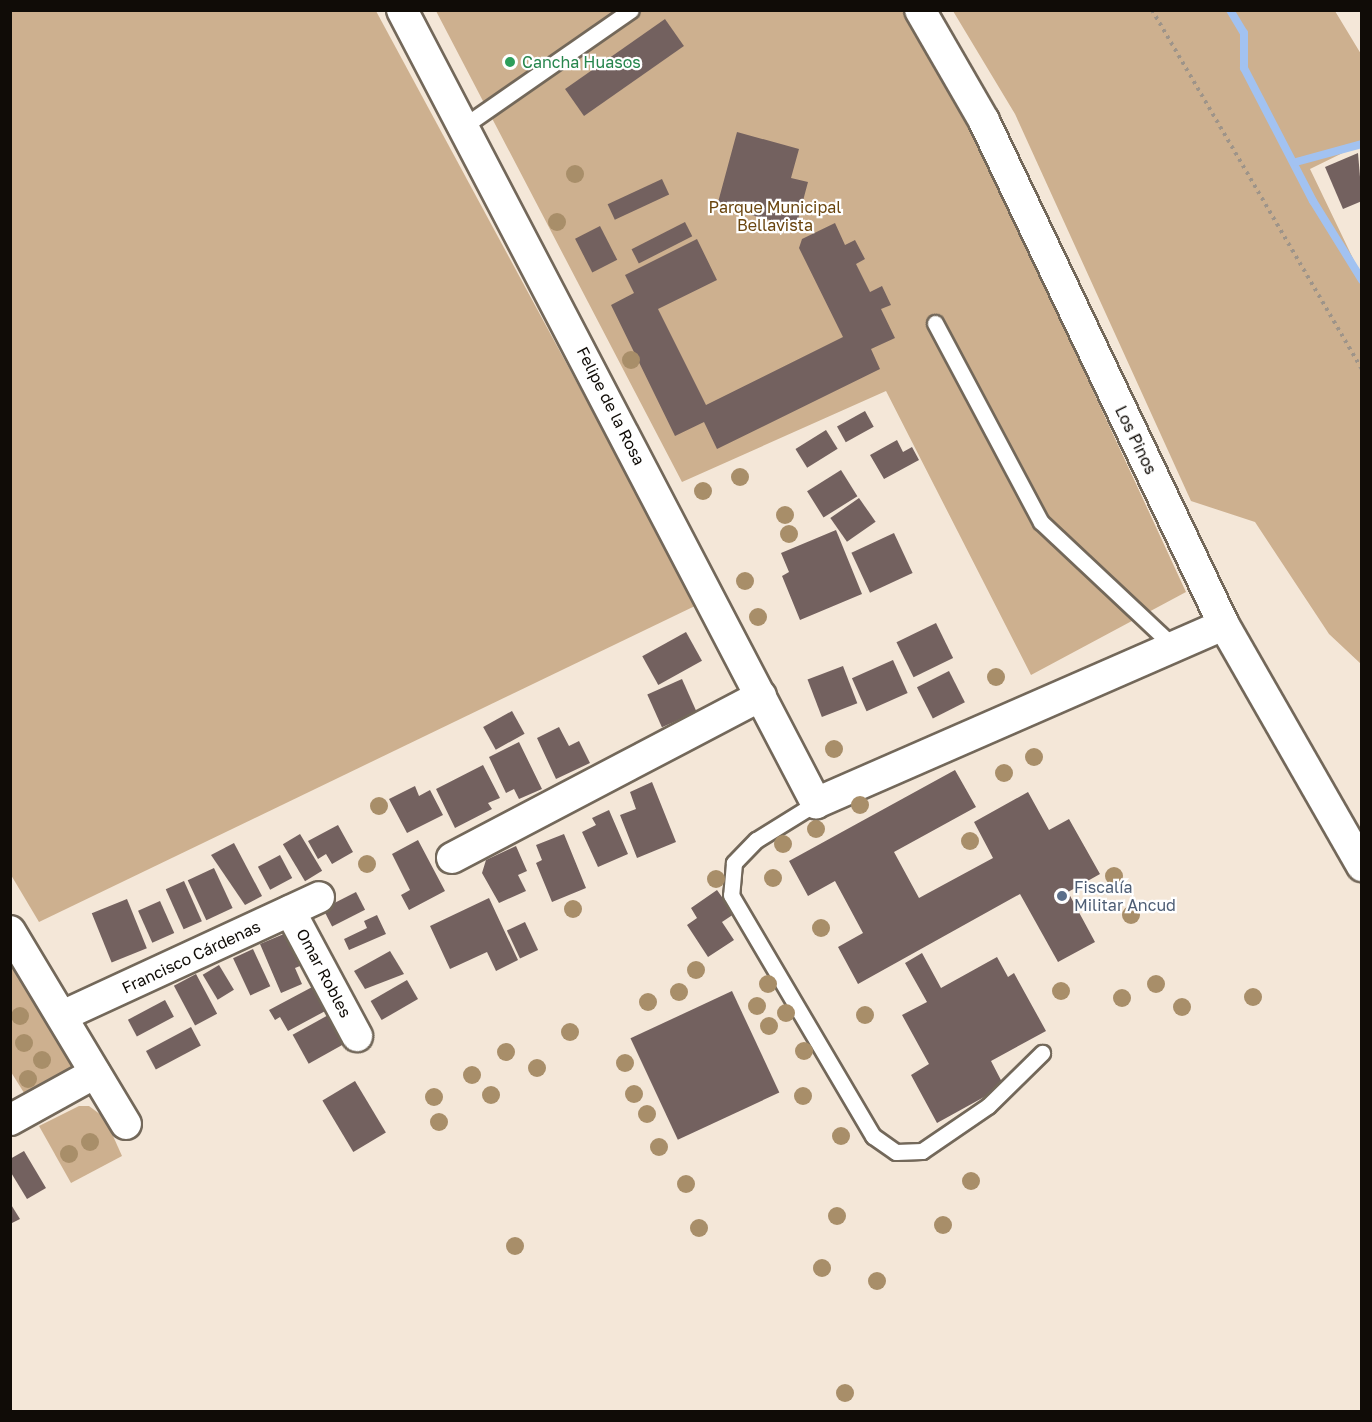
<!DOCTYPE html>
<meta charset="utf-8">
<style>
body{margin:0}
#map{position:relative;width:1372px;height:1422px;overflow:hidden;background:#f4e7d8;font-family:"Golos Text",sans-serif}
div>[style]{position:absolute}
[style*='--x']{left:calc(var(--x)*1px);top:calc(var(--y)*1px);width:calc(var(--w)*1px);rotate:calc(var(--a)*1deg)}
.green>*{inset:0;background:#cdb08f}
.stream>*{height:8px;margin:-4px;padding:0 4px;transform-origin:4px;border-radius:4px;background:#a2c2f1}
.building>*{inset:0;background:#73615f;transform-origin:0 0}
.path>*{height:4px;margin-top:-2px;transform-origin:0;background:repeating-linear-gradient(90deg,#9e9489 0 3px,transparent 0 7.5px)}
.roads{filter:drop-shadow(2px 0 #73685a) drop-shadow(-2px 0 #73685a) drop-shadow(0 2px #73685a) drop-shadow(0 -2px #73685a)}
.lane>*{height:15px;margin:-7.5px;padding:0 7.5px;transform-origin:7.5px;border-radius:7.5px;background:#fff}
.street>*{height:30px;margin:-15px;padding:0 15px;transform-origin:15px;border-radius:15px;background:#fff}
.trees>*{width:18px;height:18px;margin:-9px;border-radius:50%;background:#a88e69}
.dots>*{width:16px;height:16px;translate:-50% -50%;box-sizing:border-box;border:3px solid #fff;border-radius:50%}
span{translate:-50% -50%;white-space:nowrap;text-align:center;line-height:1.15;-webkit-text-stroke:4.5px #fff;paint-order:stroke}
.leisure-label{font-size:16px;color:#27864d}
.left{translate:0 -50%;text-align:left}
.park-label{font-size:16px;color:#6a450e}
.street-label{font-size:16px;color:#100c07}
.service-label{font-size:16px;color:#4e5e75}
.frame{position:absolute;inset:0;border:12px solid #100c07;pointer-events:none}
</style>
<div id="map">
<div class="green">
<i style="clip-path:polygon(11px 11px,376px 11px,697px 605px,39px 922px,11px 875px)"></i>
<i style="clip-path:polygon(436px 11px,904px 11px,971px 127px,1186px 592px,1031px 675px,886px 391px,682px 482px)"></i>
<i style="clip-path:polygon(953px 11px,1335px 11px,1361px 54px,1361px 144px,1310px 169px,1361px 275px,1361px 664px,1329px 634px,1255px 522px,1191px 501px,1015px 114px)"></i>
<i style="clip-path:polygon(11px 956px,70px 1053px,72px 1065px,67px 1075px,26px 1096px,11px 1072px)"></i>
<i style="clip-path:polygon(79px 1106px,89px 1106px,105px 1118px,122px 1156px,71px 1183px,39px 1126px)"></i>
</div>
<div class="stream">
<i style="--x:1230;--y:10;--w:27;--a:59"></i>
<i style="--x:1244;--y:33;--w:35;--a:90"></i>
<i style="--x:1244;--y:68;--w:150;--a:62.6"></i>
<i style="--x:1313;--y:201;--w:93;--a:58.2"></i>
<i style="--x:1296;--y:162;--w:68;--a:-15.3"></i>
</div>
<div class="building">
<i style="left:665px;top:19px;width:33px;height:122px;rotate:55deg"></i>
<i style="clip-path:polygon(737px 132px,799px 149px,791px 178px,808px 182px,796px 227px,717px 206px)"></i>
<i style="clip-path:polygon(1358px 153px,1362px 201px,1343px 209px,1325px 167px)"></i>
<i style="left:662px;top:179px;width:17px;height:60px;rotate:65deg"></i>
<i style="left:685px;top:222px;width:16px;height:60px;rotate:63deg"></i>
<i style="clip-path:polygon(835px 223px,845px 245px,855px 240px,865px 259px,856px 264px,870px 292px,882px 286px,891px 305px,881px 309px,895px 338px,871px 349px,880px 369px,717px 449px,704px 422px,675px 436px,611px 305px,634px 293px,625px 275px,697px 239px,717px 280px,658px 309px,706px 405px,843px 337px,799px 248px,802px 239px)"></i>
<i style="left:600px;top:226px;width:38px;height:28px;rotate:63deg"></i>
<i style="left:865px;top:411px;width:18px;height:32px;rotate:61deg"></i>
<i style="left:826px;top:430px;width:22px;height:36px;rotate:58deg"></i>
<i style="clip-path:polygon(897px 440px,903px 452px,912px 447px,919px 460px,884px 479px,870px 455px)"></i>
<i style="left:841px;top:470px;width:31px;height:40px;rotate:58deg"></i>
<i style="left:859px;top:498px;width:29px;height:35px;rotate:55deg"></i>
<i style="clip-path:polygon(836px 530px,862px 594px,800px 620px,782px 576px,789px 572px,781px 553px)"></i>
<i style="left:894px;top:533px;width:44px;height:47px;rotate:65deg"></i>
<i style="left:936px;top:623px;width:39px;height:44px;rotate:64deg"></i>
<i style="left:686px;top:632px;width:33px;height:50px;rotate:61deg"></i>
<i style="left:893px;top:660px;width:36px;height:45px;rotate:66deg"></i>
<i style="left:843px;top:666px;width:40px;height:38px;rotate:69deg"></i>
<i style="left:949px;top:671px;width:35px;height:36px;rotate:63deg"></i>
<i style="left:682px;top:679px;width:36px;height:38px;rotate:66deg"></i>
<i style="left:512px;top:711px;width:26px;height:33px;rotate:61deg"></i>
<i style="clip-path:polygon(559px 727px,569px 746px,579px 741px,590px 763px,556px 779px,537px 738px)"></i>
<i style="clip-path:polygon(519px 742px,542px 789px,519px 799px,514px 789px,506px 793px,489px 757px)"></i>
<i style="clip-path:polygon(483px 765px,500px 798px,488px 803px,492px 809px,455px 828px,436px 789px)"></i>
<i style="clip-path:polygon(955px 770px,976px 807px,894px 852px,919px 898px,993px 858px,974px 822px,1028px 792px,1049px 830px,1069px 819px,1100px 874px,1068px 892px,1095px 942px,1058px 962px,1020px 894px,858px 984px,838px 947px,863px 933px,835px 881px,808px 896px,789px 861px)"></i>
<i style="clip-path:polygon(652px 782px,676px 842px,637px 858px,620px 815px,636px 809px,630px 792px)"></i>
<i style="clip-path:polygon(415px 786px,419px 796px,430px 790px,443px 815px,407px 833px,389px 799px)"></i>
<i style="clip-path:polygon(609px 810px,628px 854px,598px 867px,582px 832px,596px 825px,592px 818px)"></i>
<i style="clip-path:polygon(338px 825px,353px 852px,332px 864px,326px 854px,318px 859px,308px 841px)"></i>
<i style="left:300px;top:834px;width:43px;height:20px;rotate:59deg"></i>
<i style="clip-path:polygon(564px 834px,586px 888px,552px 902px,536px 863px,542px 860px,536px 845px)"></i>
<i style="clip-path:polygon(418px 840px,445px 891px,409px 910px,401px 895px,410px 890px,392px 854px)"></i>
<i style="clip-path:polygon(234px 843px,262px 896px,245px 905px,211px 855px)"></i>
<i style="clip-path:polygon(516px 846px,527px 871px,518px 875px,526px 891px,499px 903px,482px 873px,486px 860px)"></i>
<i style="left:280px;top:855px;width:26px;height:25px;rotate:62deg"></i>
<i style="left:214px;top:868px;width:44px;height:29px;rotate:65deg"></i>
<i style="left:184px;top:881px;width:44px;height:20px;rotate:66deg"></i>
<i style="clip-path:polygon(717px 890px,734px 914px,722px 922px,734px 940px,708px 957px,687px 925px,697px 918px,691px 908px)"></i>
<i style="left:356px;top:892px;width:20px;height:37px;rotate:63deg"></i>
<i style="clip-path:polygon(489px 898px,518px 960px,496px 971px,487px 952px,450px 969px,430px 926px)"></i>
<i style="left:127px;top:899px;width:53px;height:38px;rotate:68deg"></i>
<i style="left:160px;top:901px;width:35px;height:24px;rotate:66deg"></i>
<i style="clip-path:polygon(377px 915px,386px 934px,349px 950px,344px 939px,367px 928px,364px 921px)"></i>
<i style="left:525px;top:922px;width:31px;height:20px;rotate:65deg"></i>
<i style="clip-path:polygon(291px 931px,305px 964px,295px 968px,302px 984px,281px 993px,260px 944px)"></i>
<i style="left:253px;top:949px;width:41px;height:22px;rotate:65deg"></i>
<i style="clip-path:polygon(390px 951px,404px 974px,365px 989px,354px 971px)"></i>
<i style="clip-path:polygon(922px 953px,941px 988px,997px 957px,1008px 977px,1014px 973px,1046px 1031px,991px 1061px,1004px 1086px,937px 1123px,911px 1075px,929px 1064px,902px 1015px,927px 1002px,905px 963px)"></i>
<i style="left:219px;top:965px;width:29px;height:19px;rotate:59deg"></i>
<i style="left:196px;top:974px;width:45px;height:25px;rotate:62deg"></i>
<i style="left:407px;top:980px;width:22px;height:42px;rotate:60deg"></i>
<i style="clip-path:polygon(316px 985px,329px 1009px,288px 1031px,280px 1017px,275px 1020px,269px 1010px)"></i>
<i style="left:732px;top:991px;width:112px;height:112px;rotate:65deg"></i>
<i style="left:165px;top:1000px;width:19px;height:42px;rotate:62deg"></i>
<i style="left:332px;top:1013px;width:33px;height:45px;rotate:61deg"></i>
<i style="left:191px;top:1027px;width:21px;height:51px;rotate:62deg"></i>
<i style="left:355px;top:1081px;width:60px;height:38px;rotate:59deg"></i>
<i style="clip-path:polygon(24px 1151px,46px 1188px,27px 1199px,10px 1171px,10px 1159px)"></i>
<i style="clip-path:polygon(10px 1203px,20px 1219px,10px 1224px)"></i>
</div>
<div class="path">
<i style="--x:1152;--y:10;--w:417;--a:59.7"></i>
</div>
<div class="roads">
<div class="lane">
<i style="--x:464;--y:126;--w:203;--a:-34.8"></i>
<i style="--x:935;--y:323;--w:225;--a:62"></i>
<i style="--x:1041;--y:522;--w:183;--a:43.2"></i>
<i style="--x:816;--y:803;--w:70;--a:148.3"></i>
<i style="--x:756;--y:840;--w:32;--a:134"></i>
<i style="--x:734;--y:863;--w:32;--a:95"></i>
<i style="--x:731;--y:895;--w:280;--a:59.5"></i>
<i style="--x:873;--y:1136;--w:28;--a:35"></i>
<i style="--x:896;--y:1152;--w:26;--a:-2"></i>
<i style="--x:922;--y:1151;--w:80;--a:-34.3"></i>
<i style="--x:988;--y:1106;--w:76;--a:-44.5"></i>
</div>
<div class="street">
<i style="--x:402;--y:10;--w:895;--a:62.43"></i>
<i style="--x:816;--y:803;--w:445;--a:-23.6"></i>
<i style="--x:920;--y:10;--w:128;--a:60"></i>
<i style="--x:984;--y:121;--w:558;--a:64.54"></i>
<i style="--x:1224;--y:625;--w:278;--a:60.2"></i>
<i style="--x:452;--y:858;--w:349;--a:-27.7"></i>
<i style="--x:290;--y:911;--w:142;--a:61.8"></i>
<i style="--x:10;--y:931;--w:225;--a:59"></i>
<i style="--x:62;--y:1016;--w:283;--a:-24.8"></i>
<i style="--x:10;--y:1120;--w:97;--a:-28.9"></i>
</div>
</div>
<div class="trees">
<i style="left:575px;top:174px"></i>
<i style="left:557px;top:222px"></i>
<i style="left:631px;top:360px"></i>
<i style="left:740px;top:477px"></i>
<i style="left:703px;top:491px"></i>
<i style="left:785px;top:515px"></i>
<i style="left:789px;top:534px"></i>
<i style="left:745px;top:581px"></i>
<i style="left:758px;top:617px"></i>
<i style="left:996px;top:677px"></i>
<i style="left:834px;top:749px"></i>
<i style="left:1034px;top:757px"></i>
<i style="left:1004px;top:773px"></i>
<i style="left:860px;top:805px"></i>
<i style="left:379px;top:806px"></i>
<i style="left:816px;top:829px"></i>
<i style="left:970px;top:841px"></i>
<i style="left:783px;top:844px"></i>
<i style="left:367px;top:864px"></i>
<i style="left:1114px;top:876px"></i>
<i style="left:773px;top:878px"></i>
<i style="left:716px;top:879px"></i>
<i style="left:573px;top:909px"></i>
<i style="left:1131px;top:915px"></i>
<i style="left:821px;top:928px"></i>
<i style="left:696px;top:970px"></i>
<i style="left:768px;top:984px"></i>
<i style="left:1156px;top:984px"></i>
<i style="left:1061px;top:991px"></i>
<i style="left:679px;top:992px"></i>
<i style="left:1253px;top:997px"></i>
<i style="left:1122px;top:998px"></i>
<i style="left:648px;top:1002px"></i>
<i style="left:757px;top:1006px"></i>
<i style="left:1182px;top:1007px"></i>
<i style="left:786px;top:1013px"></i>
<i style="left:865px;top:1015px"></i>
<i style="left:20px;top:1016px"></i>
<i style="left:769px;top:1026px"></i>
<i style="left:570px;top:1032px"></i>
<i style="left:24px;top:1043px"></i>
<i style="left:804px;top:1051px"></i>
<i style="left:506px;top:1052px"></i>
<i style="left:42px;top:1060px"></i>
<i style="left:625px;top:1063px"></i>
<i style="left:537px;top:1068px"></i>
<i style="left:472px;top:1075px"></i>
<i style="left:28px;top:1079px"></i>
<i style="left:634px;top:1094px"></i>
<i style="left:491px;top:1095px"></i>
<i style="left:803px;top:1096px"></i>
<i style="left:434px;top:1097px"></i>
<i style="left:647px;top:1114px"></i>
<i style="left:439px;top:1122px"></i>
<i style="left:841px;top:1136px"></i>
<i style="left:90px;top:1142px"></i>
<i style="left:659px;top:1147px"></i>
<i style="left:69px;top:1154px"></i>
<i style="left:971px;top:1181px"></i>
<i style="left:686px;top:1184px"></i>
<i style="left:837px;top:1216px"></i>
<i style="left:943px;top:1225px"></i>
<i style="left:699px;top:1228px"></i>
<i style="left:515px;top:1246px"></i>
<i style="left:822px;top:1268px"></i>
<i style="left:877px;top:1281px"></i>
<i style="left:845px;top:1393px"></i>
</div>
<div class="dots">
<i style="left:510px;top:62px;background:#2e9e5b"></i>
<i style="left:1062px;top:896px;background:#5c6f8a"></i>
</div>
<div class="leisure-label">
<span class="left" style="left:522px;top:62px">Cancha Huasos</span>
</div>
<div class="park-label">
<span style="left:775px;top:216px">Parque Municipal<br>Bellavista</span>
</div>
<div class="street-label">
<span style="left:611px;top:406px;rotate:63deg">Felipe de la Rosa</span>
<span style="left:1136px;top:440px;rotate:64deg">Los Pinos</span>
<span style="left:191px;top:957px;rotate:-25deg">Francisco Cárdenas</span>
<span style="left:324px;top:973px;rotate:62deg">Omar Robles</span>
</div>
<div class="service-label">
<span class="left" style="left:1074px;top:896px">Fiscalía<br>Militar Ancud</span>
</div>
<div class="frame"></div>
</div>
